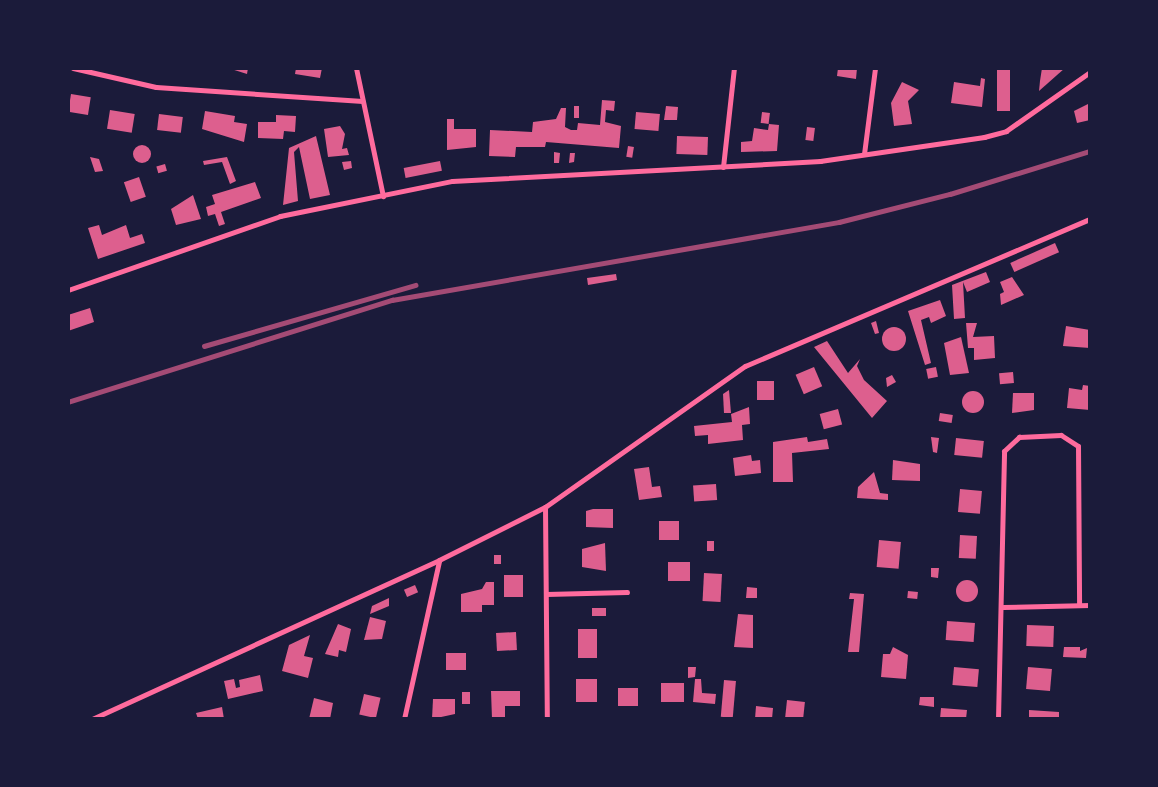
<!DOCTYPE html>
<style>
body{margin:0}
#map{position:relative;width:1158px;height:787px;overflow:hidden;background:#1b1b3a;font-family:"Exo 2",sans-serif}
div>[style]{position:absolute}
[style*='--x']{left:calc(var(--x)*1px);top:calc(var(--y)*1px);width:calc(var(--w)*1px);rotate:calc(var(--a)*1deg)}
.building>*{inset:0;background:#dd5f8e;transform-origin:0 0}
.round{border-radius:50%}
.minor>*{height:5px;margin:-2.5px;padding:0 2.5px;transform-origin:2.5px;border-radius:2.5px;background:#ff6b9d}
.rail>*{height:4.5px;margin:-2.25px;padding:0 2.25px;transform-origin:2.25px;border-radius:2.25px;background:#a44b75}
span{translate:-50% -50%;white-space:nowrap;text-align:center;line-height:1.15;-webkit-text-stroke:5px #1b1b3a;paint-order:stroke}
.frame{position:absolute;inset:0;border:70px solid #1b1b3a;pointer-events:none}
</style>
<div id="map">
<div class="building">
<i style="clip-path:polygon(228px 68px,248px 68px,247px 74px)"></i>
<i style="clip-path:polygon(296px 68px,322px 68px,320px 78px,295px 74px)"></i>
<i style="clip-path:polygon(838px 68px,857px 68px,856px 79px,837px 76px)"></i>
<i style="left:997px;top:68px;width:13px;height:43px"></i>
<i style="clip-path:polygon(1042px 68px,1065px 68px,1039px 91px,1040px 81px)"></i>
<i style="clip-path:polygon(981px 78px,985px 79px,982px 107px,951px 103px,954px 82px,980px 86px)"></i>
<i style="clip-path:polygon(902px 82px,919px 90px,908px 101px,912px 124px,894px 126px,891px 103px)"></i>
<i style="left:71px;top:94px;width:20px;height:18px;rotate:9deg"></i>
<i style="clip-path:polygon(602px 100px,615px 101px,614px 111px,606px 110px,605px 122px,621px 126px,619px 148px,546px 142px,545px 147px,516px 147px,515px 157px,489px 156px,490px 130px,532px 132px,533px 122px,556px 119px,561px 108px,566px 108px,565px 127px,571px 130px,577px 130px,578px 123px,600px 125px)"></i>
<i style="clip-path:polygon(1090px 103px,1090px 120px,1077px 123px,1074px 111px)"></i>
<i style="left:574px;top:106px;width:5px;height:12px"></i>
<i style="clip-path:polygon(666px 106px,678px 107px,677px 120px,664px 120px)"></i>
<i style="left:110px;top:110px;width:25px;height:19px;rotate:9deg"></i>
<i style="clip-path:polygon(205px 111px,235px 116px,234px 122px,247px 124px,244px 142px,202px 129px)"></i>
<i style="left:636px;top:112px;width:24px;height:17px;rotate:5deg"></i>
<i style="left:762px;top:112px;width:8px;height:11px;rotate:7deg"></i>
<i style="left:159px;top:114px;width:24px;height:16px;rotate:7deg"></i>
<i style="clip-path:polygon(276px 115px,296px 116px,295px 132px,284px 131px,283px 139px,258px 138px,258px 122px,276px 122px)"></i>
<i style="clip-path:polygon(447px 119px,454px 119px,454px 129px,476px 129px,476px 147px,447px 150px)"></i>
<i style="clip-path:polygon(769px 124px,779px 125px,777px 151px,741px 152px,741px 142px,752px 141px,754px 128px,768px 130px)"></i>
<i style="clip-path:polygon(340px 126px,345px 134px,342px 149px,347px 148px,349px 155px,328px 157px,324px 129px)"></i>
<i style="left:807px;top:127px;width:8px;height:13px;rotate:7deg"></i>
<i style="clip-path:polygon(316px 136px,330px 195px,310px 199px,299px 147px,294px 152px,298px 201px,283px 205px,289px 148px)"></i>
<i style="left:677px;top:136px;width:31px;height:18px;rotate:2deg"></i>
<i class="round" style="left:133px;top:145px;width:18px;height:18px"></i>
<i style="left:628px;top:146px;width:6px;height:11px;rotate:9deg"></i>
<i style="clip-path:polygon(554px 152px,560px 153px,559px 163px,554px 163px)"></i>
<i style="clip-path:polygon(570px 153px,575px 153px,574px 162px,569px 163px)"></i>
<i style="clip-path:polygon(90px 157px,99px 159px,103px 171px,95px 172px)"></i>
<i style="clip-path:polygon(227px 157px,236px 181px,230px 184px,222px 162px,204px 165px,203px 161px)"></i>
<i style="clip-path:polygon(351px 161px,352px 168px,344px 170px,342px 162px)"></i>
<i style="left:440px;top:161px;width:10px;height:37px;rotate:79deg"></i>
<i style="left:165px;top:164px;width:7px;height:9px;rotate:74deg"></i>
<i style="left:139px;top:177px;width:21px;height:16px;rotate:71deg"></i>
<i style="clip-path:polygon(255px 182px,261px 198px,221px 212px,225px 224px,219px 226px,215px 214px,208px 216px,206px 207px,215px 204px,212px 195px)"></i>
<i style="clip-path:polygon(193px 195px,201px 219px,176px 225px,171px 209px)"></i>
<i style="clip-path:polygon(99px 225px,102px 235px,126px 225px,130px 238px,142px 234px,145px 243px,98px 259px,88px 228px)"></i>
<i style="left:1055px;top:243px;width:10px;height:49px;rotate:66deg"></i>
<i style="clip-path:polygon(986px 272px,990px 282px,967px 292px,963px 282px,965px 318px,954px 319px,952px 285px)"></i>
<i style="clip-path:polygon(616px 274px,617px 280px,588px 285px,587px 278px)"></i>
<i style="clip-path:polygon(1012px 277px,1024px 295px,1001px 305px,1000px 294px,1004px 292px,1000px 282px)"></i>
<i style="clip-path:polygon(940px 300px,946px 316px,931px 323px,929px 317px,921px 320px,931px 363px,925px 365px,908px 311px)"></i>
<i style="clip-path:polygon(90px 308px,94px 322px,68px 331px,68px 315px)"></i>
<i style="clip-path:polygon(876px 321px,879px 333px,875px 334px,871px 323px)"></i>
<i style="clip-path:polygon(966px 323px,977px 323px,973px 337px,994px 336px,995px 358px,974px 360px,974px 348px,968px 348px)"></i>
<i style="clip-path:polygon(1066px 326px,1090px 330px,1090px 348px,1063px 346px)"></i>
<i class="round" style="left:882px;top:327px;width:24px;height:24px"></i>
<i style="clip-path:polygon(961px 337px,969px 373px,950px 375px,944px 343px)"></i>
<i style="clip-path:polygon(827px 341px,848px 373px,860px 359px,857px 366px,864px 380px,887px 401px,872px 418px,814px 347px)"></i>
<i style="left:814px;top:367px;width:21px;height:20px;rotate:67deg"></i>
<i style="left:936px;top:367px;width:10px;height:10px;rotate:79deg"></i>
<i style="left:1013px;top:372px;width:11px;height:14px;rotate:85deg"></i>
<i style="clip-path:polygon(892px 375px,896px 382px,887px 387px,886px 378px)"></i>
<i style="left:757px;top:381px;width:17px;height:19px"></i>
<i style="clip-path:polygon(1083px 385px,1090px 386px,1090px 410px,1067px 408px,1069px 388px,1082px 390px)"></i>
<i style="clip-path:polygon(729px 390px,731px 413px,724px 413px,723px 394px)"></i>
<i class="round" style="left:962px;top:391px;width:22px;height:22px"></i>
<i style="clip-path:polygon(1013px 393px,1034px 393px,1034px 410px,1012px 413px)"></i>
<i style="clip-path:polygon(749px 407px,750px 424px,742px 425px,743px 440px,708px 444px,708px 435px,695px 436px,694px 426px,732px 422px,731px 414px)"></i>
<i style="left:838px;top:409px;width:16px;height:19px;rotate:75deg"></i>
<i style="left:940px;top:413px;width:13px;height:8px;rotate:9deg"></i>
<i style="clip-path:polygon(807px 437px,808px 442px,827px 439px,829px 449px,792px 453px,793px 482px,773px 482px,773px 442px)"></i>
<i style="clip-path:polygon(931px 437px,939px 438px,937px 453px,933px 452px)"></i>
<i style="left:956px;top:438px;width:28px;height:17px;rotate:6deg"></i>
<i style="clip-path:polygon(751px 455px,752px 461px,760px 460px,761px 473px,735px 476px,733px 458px)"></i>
<i style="clip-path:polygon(893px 460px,920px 464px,920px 481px,892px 480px)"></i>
<i style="clip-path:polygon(649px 467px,652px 487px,660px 486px,662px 497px,639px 500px,634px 469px)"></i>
<i style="clip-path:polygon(874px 472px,880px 493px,888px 494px,888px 500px,857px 498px,858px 487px)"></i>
<i style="left:716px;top:484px;width:16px;height:23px;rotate:86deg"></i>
<i style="left:960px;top:489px;width:22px;height:23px;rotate:5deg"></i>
<i style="clip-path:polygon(593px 509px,613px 509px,613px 528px,586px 527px,586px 511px)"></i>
<i style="left:659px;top:521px;width:20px;height:19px"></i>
<i style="left:960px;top:535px;width:17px;height:23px;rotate:3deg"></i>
<i style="left:879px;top:540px;width:22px;height:27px;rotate:5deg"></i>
<i style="left:707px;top:541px;width:7px;height:10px"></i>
<i style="clip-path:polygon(605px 543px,606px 571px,582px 567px,582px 549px)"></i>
<i style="left:501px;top:555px;width:9px;height:7px;rotate:90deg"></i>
<i style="left:668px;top:562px;width:22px;height:19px"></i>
<i style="clip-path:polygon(931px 568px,939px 568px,938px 578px,931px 577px)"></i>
<i style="left:704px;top:573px;width:18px;height:28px;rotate:3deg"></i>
<i style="left:504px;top:575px;width:19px;height:22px"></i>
<i class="round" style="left:956px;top:580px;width:22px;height:22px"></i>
<i style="clip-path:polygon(486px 582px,494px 582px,494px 605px,482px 605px,482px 612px,461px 612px,461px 594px,482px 589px)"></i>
<i style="left:415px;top:585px;width:8px;height:12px;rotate:67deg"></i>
<i style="clip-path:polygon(747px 587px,757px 588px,757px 598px,746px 598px)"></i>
<i style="left:908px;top:591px;width:10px;height:7px;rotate:6deg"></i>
<i style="clip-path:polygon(850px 593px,864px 594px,859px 652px,848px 652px,854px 599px,849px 599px)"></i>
<i style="clip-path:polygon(389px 598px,389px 606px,370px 614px,372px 606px)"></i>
<i style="left:592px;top:608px;width:14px;height:8px"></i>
<i style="clip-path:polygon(738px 614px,753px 615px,753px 648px,734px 647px)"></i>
<i style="clip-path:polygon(370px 617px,386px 621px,382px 639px,364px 640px)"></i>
<i style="left:947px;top:621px;width:28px;height:19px;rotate:4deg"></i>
<i style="clip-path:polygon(338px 624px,351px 629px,346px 652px,339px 650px,338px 657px,325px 654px)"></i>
<i style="left:1027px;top:625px;width:27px;height:21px;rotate:2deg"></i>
<i style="left:578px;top:629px;width:19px;height:29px"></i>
<i style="left:516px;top:632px;width:18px;height:20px;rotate:87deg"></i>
<i style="clip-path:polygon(310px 635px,304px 656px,313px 658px,308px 678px,282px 671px,289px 645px)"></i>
<i style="clip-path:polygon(893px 647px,908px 655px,906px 679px,881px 677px,883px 654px,890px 654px)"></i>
<i style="clip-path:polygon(1064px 647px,1080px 647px,1080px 651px,1087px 648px,1086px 658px,1063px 657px)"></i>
<i style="left:446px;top:653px;width:20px;height:17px"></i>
<i style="clip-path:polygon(688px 667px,696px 667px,695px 677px,688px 678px)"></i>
<i style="left:954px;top:667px;width:25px;height:18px;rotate:5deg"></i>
<i style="left:1028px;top:667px;width:24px;height:22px;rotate:5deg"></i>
<i style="clip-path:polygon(260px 675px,263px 691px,228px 699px,224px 681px,234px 679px,236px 688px,240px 687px,239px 680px)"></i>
<i style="left:576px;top:679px;width:21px;height:23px"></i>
<i style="clip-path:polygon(695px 679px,701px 679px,702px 693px,716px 694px,715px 704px,693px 702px)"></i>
<i style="left:724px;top:680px;width:12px;height:37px;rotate:5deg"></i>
<i style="left:661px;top:683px;width:23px;height:19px"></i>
<i style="left:618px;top:688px;width:20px;height:18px"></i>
<i style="clip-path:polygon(491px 691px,520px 691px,520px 706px,505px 706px,505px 718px,492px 719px)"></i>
<i style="left:462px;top:692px;width:8px;height:12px"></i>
<i style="left:364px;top:694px;width:17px;height:21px;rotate:13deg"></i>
<i style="clip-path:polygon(920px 697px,934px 697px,934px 707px,919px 705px)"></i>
<i style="clip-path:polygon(314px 698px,333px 703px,330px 719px,309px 719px)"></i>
<i style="clip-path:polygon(433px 699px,455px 699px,455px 714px,432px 719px)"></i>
<i style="left:787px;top:700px;width:18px;height:19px;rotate:6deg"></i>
<i style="clip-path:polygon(756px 706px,773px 708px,772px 719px,755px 719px)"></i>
<i style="clip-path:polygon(222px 707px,224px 719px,198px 719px,196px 713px)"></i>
<i style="clip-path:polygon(941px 708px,967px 710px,966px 719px,940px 719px)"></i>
<i style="clip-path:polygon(1029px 710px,1059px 712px,1059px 719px,1029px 719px)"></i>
</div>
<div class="minor">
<i style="--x:73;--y:68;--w:85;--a:12.9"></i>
<i style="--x:156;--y:87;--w:207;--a:3.9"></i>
<i style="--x:356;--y:68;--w:131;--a:78.1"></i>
<i style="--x:864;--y:154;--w:87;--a:-82.7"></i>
<i style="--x:723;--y:167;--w:100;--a:-83.7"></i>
<i style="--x:68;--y:290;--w:225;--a:-19.2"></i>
<i style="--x:280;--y:216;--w:176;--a:-11.5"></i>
<i style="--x:452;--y:181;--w:369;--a:-3.1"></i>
<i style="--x:820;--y:161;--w:166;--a:-8.3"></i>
<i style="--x:984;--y:137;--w:23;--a:-15"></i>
<i style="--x:1006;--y:131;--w:103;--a:-35.1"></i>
<i style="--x:545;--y:507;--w:212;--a:89.5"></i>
<i style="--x:546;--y:594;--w:81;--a:-1.4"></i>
<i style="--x:1003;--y:607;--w:87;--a:-1.3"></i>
<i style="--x:92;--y:719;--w:382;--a:-24.6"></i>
<i style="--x:439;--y:560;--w:119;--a:-26.6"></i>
<i style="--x:545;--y:507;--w:245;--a:-35.2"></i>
<i style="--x:745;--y:366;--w:375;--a:-23.1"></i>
<i style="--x:404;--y:719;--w:162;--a:-77.5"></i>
<i style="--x:998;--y:719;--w:268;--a:-88.7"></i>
<i style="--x:1004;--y:451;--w:21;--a:-43"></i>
<i style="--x:1019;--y:437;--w:42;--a:-2.7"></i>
<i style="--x:1061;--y:435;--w:20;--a:33"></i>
<i style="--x:1078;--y:446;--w:159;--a:89.6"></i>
</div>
<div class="rail">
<i style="--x:204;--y:346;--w:220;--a:-16.1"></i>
<i style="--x:68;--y:402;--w:340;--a:-17.5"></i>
<i style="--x:392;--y:300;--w:454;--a:-9.9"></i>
<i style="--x:839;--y:222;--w:114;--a:-14.2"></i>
<i style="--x:950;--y:194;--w:146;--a:-17.1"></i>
</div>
<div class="frame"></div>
</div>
